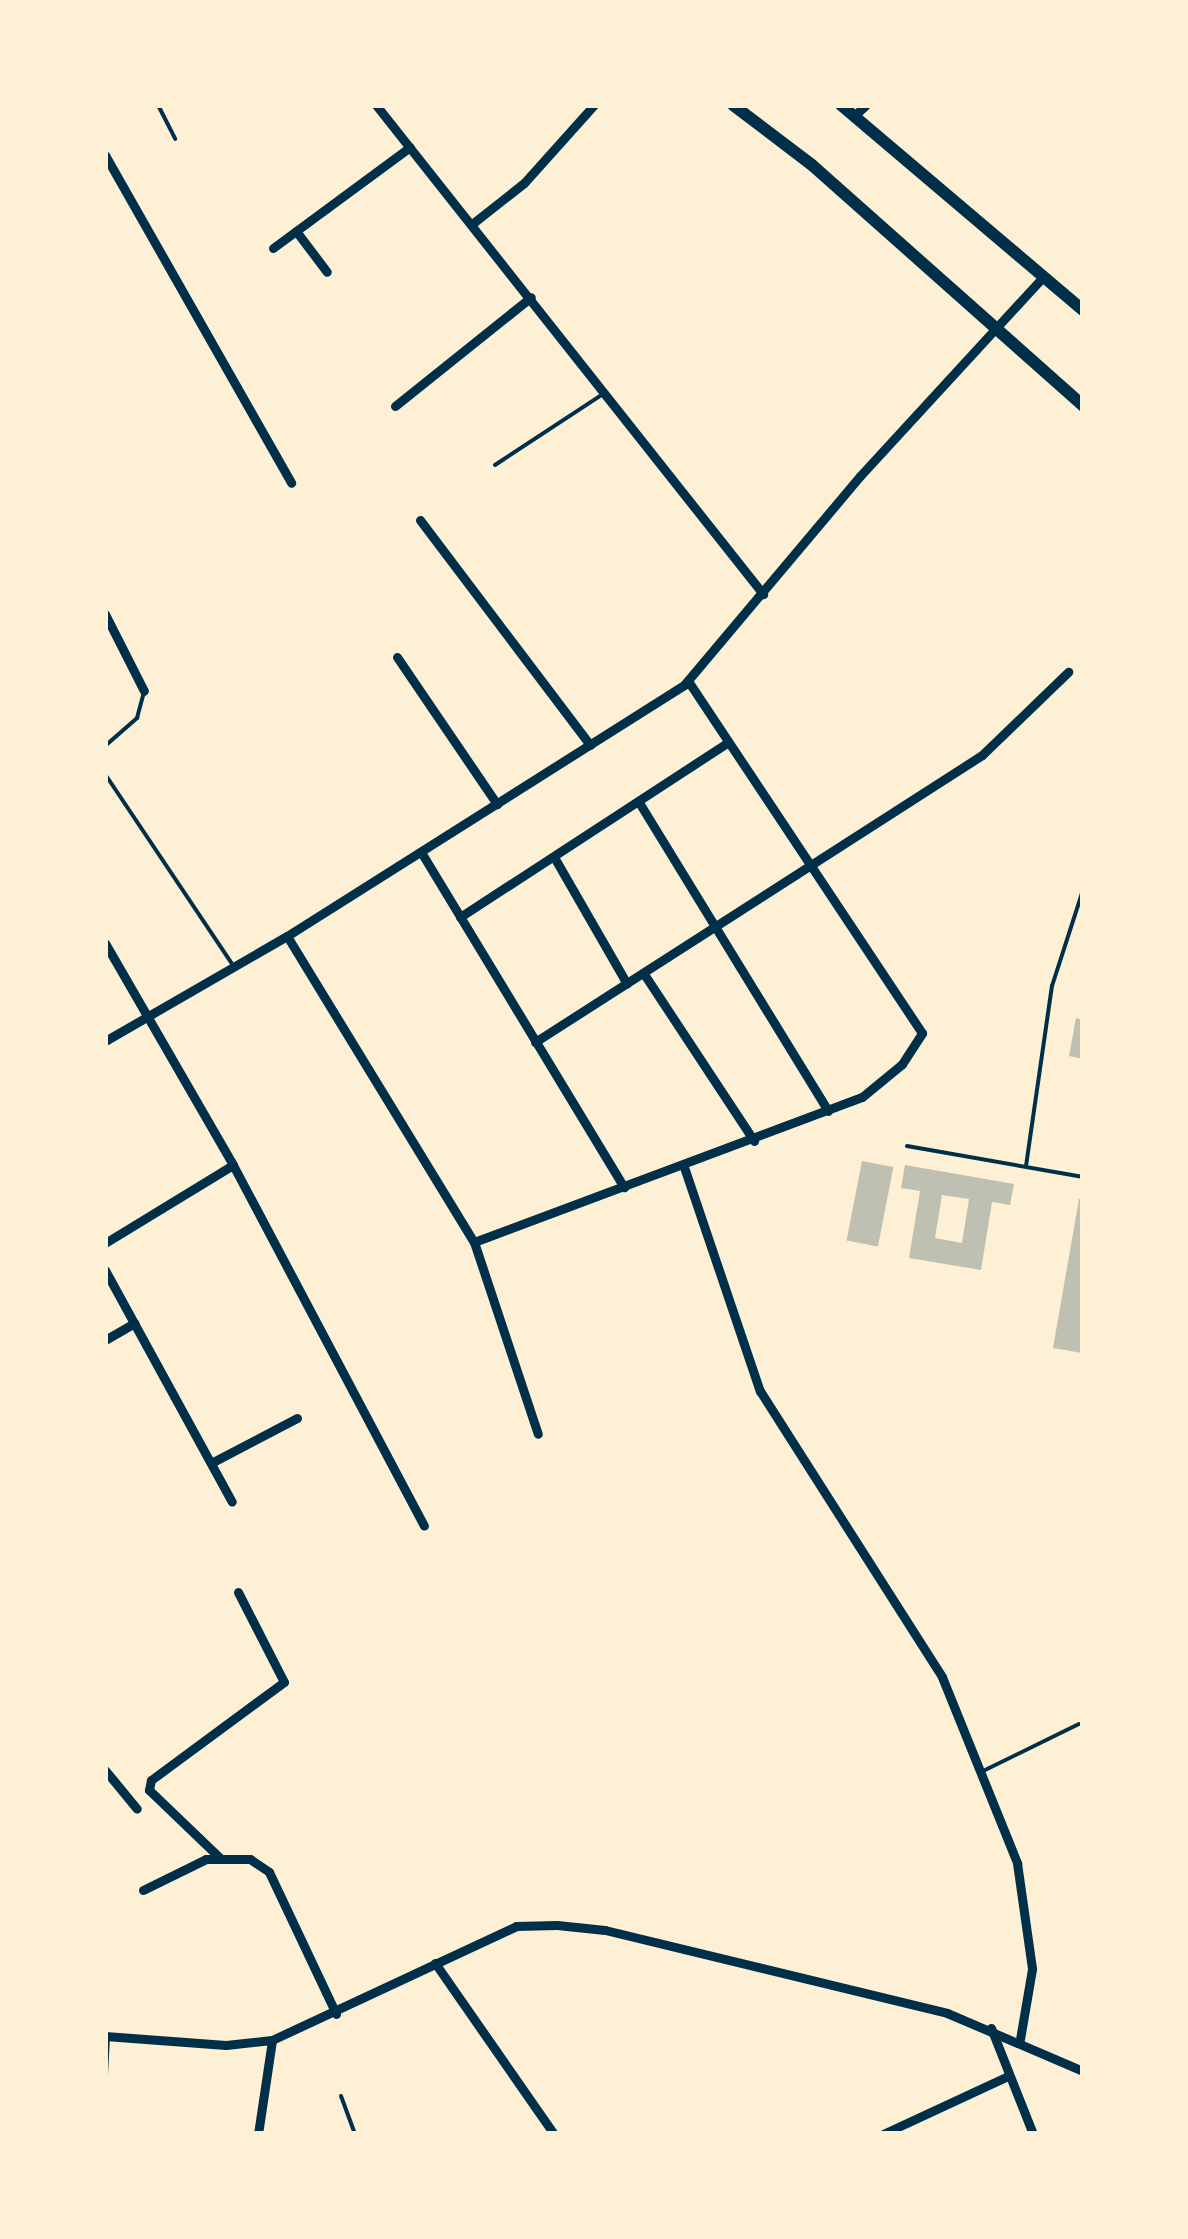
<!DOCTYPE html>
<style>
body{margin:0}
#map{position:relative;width:1188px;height:2239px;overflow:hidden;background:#fdf0d5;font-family:"Open Sans",sans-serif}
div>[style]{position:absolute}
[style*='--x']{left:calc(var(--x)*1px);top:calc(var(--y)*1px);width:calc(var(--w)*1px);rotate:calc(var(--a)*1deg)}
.building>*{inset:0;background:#bec0b2;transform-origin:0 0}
.service>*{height:4px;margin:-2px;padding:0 2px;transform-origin:2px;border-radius:2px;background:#003049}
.minor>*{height:9px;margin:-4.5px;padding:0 4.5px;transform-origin:4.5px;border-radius:4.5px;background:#003049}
.primary>*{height:12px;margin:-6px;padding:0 6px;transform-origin:6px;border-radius:6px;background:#003049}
span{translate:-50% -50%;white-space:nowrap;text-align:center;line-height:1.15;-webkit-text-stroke:8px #fdf0d5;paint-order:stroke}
.frame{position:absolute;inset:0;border:108px solid #fdf0d5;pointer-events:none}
</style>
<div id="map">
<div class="building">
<i style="clip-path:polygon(1076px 1018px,1083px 1020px,1083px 1059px,1069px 1056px)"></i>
<i style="left:862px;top:1161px;width:32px;height:81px;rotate:11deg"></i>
<i style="clip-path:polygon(evenodd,905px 1165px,1014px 1184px,1010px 1205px,992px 1202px,981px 1270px,909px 1258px,920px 1191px,901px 1188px,905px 1165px,942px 1195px,969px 1199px,962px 1243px,935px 1238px,942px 1195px)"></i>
<i style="clip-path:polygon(1079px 1199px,1083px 1199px,1082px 1353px,1053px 1348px)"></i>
</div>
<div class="service">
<i style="--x:158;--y:105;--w:38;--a:63"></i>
<i style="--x:495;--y:465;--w:129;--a:-33.3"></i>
<i style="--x:105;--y:746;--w:43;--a:-41.2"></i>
<i style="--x:137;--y:718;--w:28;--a:-75"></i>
<i style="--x:105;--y:774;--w:232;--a:56.2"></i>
<i style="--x:907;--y:1146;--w:179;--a:10"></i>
<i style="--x:1026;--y:1166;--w:182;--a:-81.8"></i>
<i style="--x:1052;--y:986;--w:101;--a:-72.1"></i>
<i style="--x:981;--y:1772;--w:109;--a:-26.1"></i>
<i style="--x:105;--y:2095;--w:59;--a:-87.1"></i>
<i style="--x:341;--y:2096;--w:40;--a:69.8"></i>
</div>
<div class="minor">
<i style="--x:376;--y:105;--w:624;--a:51.64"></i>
<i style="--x:854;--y:116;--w:16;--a:-43"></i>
<i style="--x:105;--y:155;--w:377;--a:60.4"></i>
<i style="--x:472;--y:224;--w:66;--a:-38.3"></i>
<i style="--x:524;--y:183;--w:105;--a:-48.1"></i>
<i style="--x:296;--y:231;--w:51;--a:52.9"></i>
<i style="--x:273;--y:248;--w:170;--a:-36.4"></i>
<i style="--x:395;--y:406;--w:174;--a:-38.7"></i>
<i style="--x:420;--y:520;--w:282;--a:52.9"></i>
<i style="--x:105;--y:614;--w:86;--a:63.1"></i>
<i style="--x:397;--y:657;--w:178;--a:55.8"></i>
<i style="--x:640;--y:804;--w:360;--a:58.5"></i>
<i style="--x:421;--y:852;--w:392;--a:58.8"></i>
<i style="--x:554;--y:857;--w:146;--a:60.1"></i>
<i style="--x:460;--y:917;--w:320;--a:-33.1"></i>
<i style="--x:287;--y:936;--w:359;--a:58.6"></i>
<i style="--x:474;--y:1242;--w:202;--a:71.6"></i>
<i style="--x:105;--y:943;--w:256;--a:60"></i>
<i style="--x:233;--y:1165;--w:408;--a:62.1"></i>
<i style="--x:644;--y:974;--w:200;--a:56.6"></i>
<i style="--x:105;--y:1041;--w:210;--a:-30"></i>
<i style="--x:287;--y:936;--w:470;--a:-32.3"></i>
<i style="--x:684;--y:685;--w:273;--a:-49.9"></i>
<i style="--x:860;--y:476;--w:269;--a:-47.4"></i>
<i style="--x:535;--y:1042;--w:531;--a:-32.7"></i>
<i style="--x:982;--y:755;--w:120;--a:-44"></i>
<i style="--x:684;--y:1167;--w:237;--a:71.3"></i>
<i style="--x:760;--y:1391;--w:339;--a:57.5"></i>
<i style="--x:942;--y:1677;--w:201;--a:68"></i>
<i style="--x:1017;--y:1863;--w:107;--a:81.9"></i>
<i style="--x:1032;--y:1969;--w:71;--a:99.7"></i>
<i style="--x:474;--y:1242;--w:414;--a:-20.5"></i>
<i style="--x:862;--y:1097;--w:52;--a:-39.5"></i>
<i style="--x:902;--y:1064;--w:37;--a:-57"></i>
<i style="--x:922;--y:1033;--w:423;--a:-123.6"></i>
<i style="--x:105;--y:1243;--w:150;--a:-31.4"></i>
<i style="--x:105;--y:1270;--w:264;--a:61.3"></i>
<i style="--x:105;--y:1340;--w:34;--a:-30"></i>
<i style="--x:211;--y:1463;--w:97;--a:-27.6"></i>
<i style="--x:105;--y:1770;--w:50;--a:50.6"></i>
<i style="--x:221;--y:1859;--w:100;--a:-136.2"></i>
<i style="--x:149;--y:1790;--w:10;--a:-79"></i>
<i style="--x:151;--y:1780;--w:165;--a:-36.4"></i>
<i style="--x:284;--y:1682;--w:101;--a:-117.1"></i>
<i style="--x:143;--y:1890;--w:70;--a:-26.2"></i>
<i style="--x:206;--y:1859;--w:44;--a:0"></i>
<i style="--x:250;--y:1859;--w:23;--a:34"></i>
<i style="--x:269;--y:1872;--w:157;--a:64.7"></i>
<i style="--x:435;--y:1963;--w:208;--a:55.2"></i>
<i style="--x:991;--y:2028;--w:114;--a:68.4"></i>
<i style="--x:105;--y:2036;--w:121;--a:4.3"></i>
<i style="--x:226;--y:2045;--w:46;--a:-6.2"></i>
<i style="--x:272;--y:2040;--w:269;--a:-25"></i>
<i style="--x:516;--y:1926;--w:41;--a:-1.4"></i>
<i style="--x:557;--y:1925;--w:48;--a:5.9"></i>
<i style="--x:605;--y:1930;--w:352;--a:13.6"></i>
<i style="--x:947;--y:2013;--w:148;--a:23.1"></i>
<i style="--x:258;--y:2134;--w:95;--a:-81.5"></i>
<i style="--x:883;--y:2134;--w:136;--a:-24.9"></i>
</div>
<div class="primary">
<i style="--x:733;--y:105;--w:99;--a:37.2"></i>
<i style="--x:812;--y:165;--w:363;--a:41.6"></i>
<i style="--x:841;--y:105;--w:317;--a:40.3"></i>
</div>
<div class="frame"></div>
</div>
